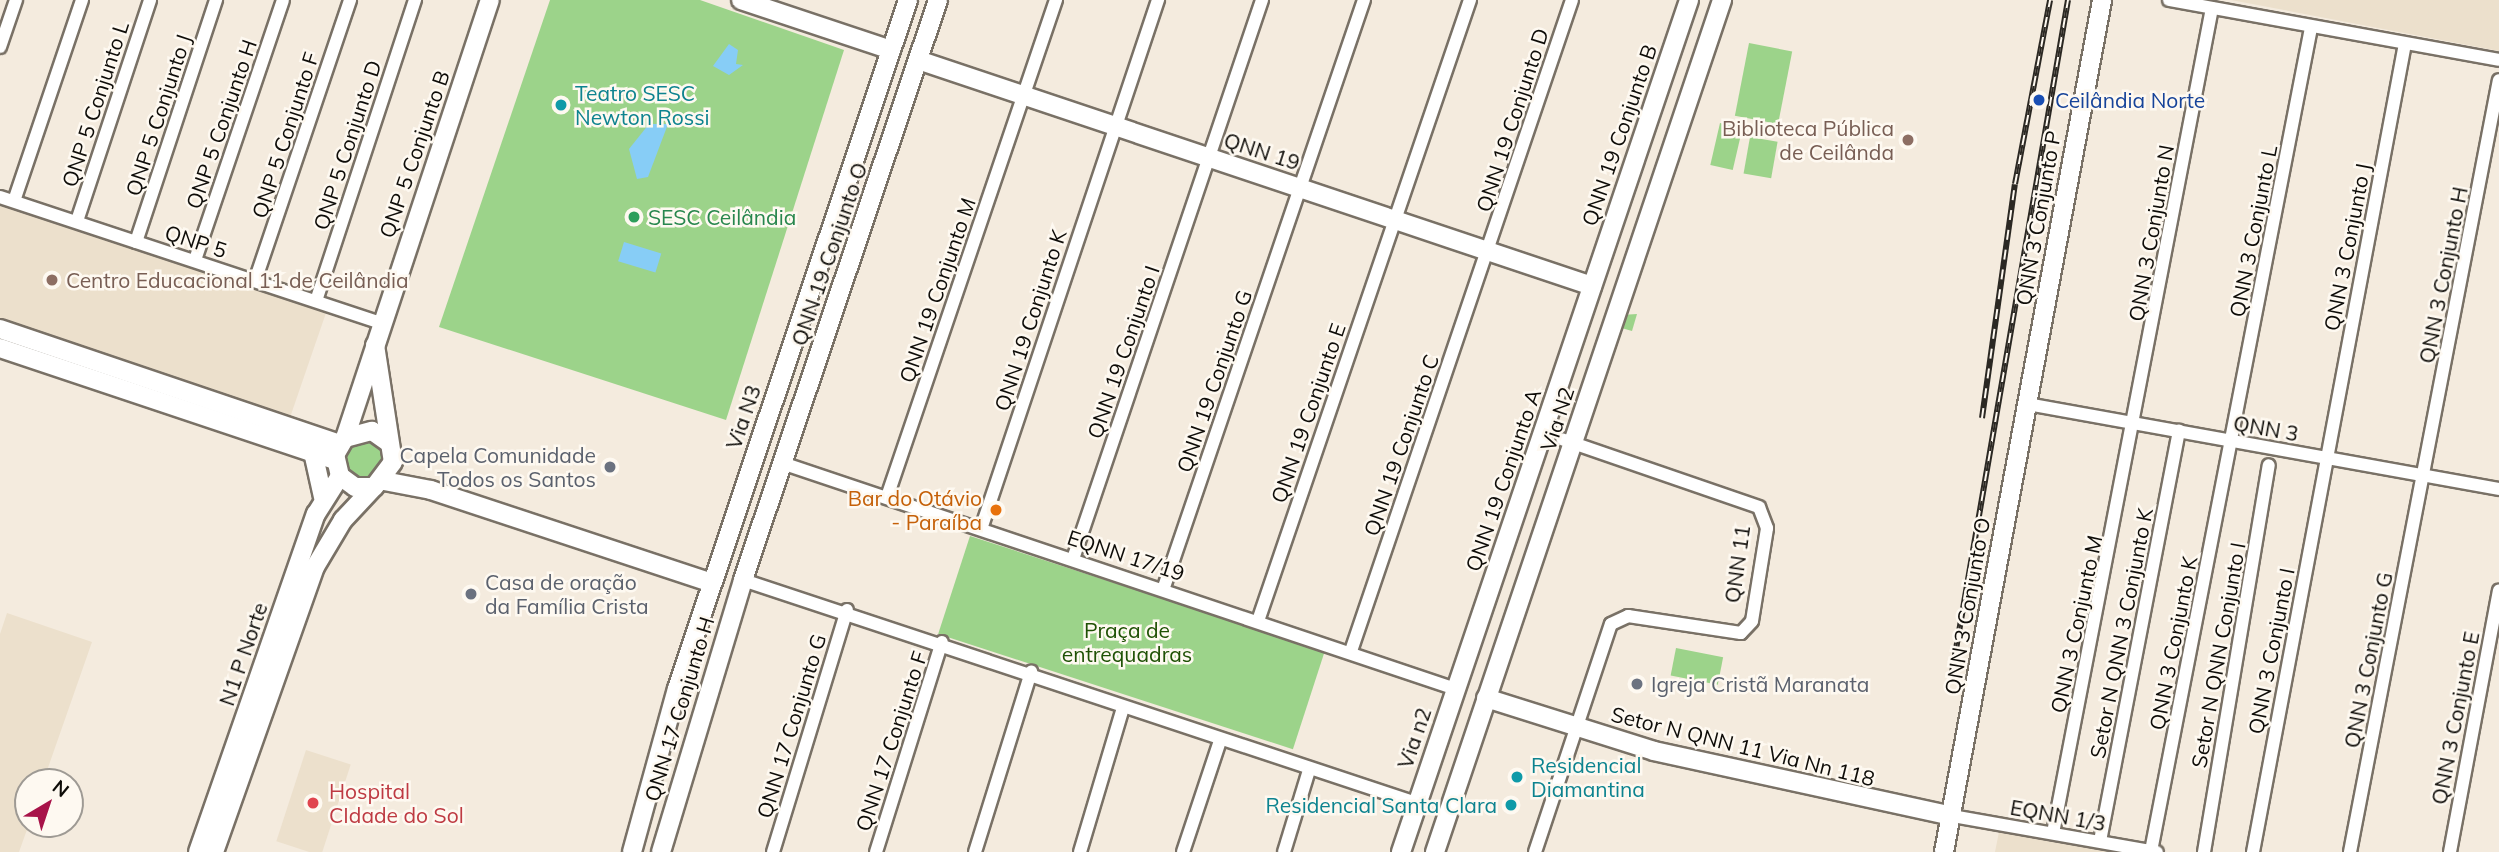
<!DOCTYPE html>
<meta charset="utf-8">
<style>
body{margin:0}
#map{position:relative;width:2499px;height:852px;overflow:hidden;background:#f4ebde;font-family:Mulish,sans-serif}
div>[style]{position:absolute}
[style*='--x']{left:calc(var(--x)*1px);top:calc(var(--y)*1px);width:calc(var(--w)*1px);rotate:calc(var(--a)*1deg)}
.built>*{inset:0;background:#ece0cc;transform-origin:0 0}
.green>*{inset:0;background:#9cd38a;transform-origin:0 0}
.water>*{inset:0;background:#87cdf6;transform-origin:0 0}
.roads{filter:drop-shadow(2px 0 #797166) drop-shadow(-2px 0 #797166) drop-shadow(0 2px #797166) drop-shadow(0 -2px #797166)}
.street>*{height:12px;margin:-6px;padding:0 6px;transform-origin:6px;border-radius:6px;background:#fff}
.secondary>*{height:18px;margin:-9px;padding:0 9px;transform-origin:9px;border-radius:9px;background:#fff}
.rail>*{height:6px;margin-top:-3px;transform-origin:0;background:repeating-linear-gradient(90deg,#fef9f1 0 10px,#2b2823 0 20px);box-sizing:border-box;border-block:2px solid #2b2823}
.dots>*{width:19px;height:19px;translate:-50% -50%;box-sizing:border-box;border:4px solid #fef9f1;border-radius:50%}
span{translate:-50% -50%;white-space:nowrap;text-align:center;line-height:1.15;-webkit-text-stroke:5px #fef9f1;paint-order:stroke}
.culture-label{font-size:21px;color:#0d838f}
.left{translate:0 -50%;text-align:left}
.right{translate:-100% -50%;text-align:right}
.transit-label{font-size:21px;color:#164399}
.street-label{font-size:21px;color:#0e0c08}
.education-label{font-size:21px;color:#785e54}
.leisure-label{font-size:21px;color:#27864d}
.worship-label{font-size:21px;color:#5b616d}
.food-label{font-size:21px;color:#c56008}
.park-label{font-size:21px;color:#1e5104}
.health-label{font-size:21px;color:#be3a42}
.north{position:absolute;left:14px;top:768px;width:70px;height:70px;box-sizing:border-box;background:#fef9f1;border:2px solid #9e9a94;border-radius:50%;rotate:39deg;font-size:19px;font-weight:700;line-height:28px;text-align:center;color:#0e0c08}
.north::after{content:'';display:block;margin:auto;width:24px;height:32px;background:#a81349;clip-path:polygon(50% 0,100% 100%,50% 72%,0 100%)}
</style>
<div id="map">
<div class="built">
<i style="clip-path:polygon(2231px 0,2499px 0,2499px 51px)"></i>
<i style="left:0;top:200px;width:345px;height:112px;rotate:19deg"></i>
<i style="clip-path:polygon(7px 613px,92px 642px,43px 782px,28px 782px,29px 824px,19px 852px,0 852px,0 634px)"></i>
<i style="left:306px;top:750px;width:47px;height:96px;rotate:18deg"></i>
<i style="clip-path:polygon(1999px 832px,2111px 852px,1995px 852px)"></i>
</div>
<div class="green">
<i style="clip-path:polygon(550px 0,700px 0,844px 50px,726px 420px,439px 327px)"></i>
<i style="left:1749px;top:43px;width:44px;height:74px;rotate:11deg"></i>
<i style="left:1720px;top:123px;width:23px;height:43px;rotate:13deg"></i>
<i style="left:1750px;top:137px;width:28px;height:37px;rotate:10deg"></i>
<i style="clip-path:polygon(1637px 314px,1632px 331px,1618px 327px,1621px 315px)"></i>
<i style="clip-path:polygon(358px 437px,380px 442px,388px 458px,366px 482px,350px 476px,342px 461px)"></i>
<i style="left:970px;top:536px;width:373px;height:103px;rotate:18deg"></i>
<i style="left:1676px;top:648px;width:48px;height:28px;rotate:11deg"></i>
</div>
<div class="water">
<i style="clip-path:polygon(729px 44px,738px 50px,736px 64px,743px 65px,729px 75px,713px 66px)"></i>
<i style="clip-path:polygon(649px 124px,668px 124px,648px 177px,637px 179px,629px 149px)"></i>
<i style="left:624px;top:242px;width:39px;height:20px;rotate:17deg"></i>
</div>
<div class="roads">
<div class="street">
<i style="--x:2169;--y:0;--w:335;--a:10.3"></i>
<i style="--x:0;--y:47;--w:50;--a:-71.2"></i>
<i style="--x:0;--y:197;--w:400;--a:18.3"></i>
<i style="--x:14;--y:201;--w:212;--a:-71.3"></i>
<i style="--x:77;--y:221;--w:233;--a:-71.7"></i>
<i style="--x:136;--y:242;--w:255;--a:-71.7"></i>
<i style="--x:195;--y:260;--w:274;--a:-71.3"></i>
<i style="--x:255;--y:281;--w:297;--a:-71.3"></i>
<i style="--x:316;--y:301;--w:317;--a:-71.8"></i>
<i style="--x:2027;--y:404;--w:480;--a:10.2"></i>
<i style="--x:782;--y:463;--w:711;--a:18.54"></i>
<i style="--x:888;--y:494;--w:522;--a:-71.22"></i>
<i style="--x:982;--y:526;--w:555;--a:-71.5"></i>
<i style="--x:1073;--y:559;--w:590;--a:-71.32"></i>
<i style="--x:743;--y:580;--w:709;--a:18.33"></i>
<i style="--x:1164;--y:587;--w:620;--a:-71.19"></i>
<i style="--x:1259;--y:618;--w:653;--a:-71.15"></i>
<i style="--x:1351;--y:651;--w:687;--a:-71.25"></i>
<i style="--x:1952;--y:816;--w:208;--a:10"></i>
<i style="--x:2053;--y:833;--w:840;--a:-79.09"></i>
<i style="--x:2100;--y:841;--w:418;--a:-79.1"></i>
<i style="--x:2151;--y:851;--w:838;--a:-79"></i>
<i style="--x:773;--y:852;--w:253;--a:-73"></i>
<i style="--x:876;--y:852;--w:220;--a:-72.6"></i>
<i style="--x:975;--y:852;--w:189;--a:-72.7"></i>
<i style="--x:1080;--y:852;--w:150;--a:-73.4"></i>
<i style="--x:1183;--y:852;--w:117;--a:-71.6"></i>
<i style="--x:1284;--y:852;--w:86;--a:-73"></i>
<i style="--x:1535;--y:852;--w:240;--a:-71.6"></i>
<i style="--x:1611;--y:624;--w:19;--a:-25"></i>
<i style="--x:1628;--y:616;--w:114;--a:8.6"></i>
<i style="--x:1741;--y:633;--w:16;--a:-47"></i>
<i style="--x:1752;--y:621;--w:94;--a:-80.8"></i>
<i style="--x:1767;--y:528;--w:22;--a:-111"></i>
<i style="--x:1759;--y:507;--w:208;--a:-161"></i>
<i style="--x:2204;--y:852;--w:392;--a:-80.5"></i>
<i style="--x:2253;--y:852;--w:822;--a:-79.35"></i>
<i style="--x:2350;--y:852;--w:786;--a:-79.08"></i>
<i style="--x:2450;--y:852;--w:266;--a:-79.4"></i>
</div>
<div class="secondary">
<i style="--x:741;--y:0;--w:158;--a:18.4"></i>
<i style="--x:918;--y:60;--w:711;--a:18.54"></i>
<i style="--x:0;--y:329;--w:358;--a:18.7"></i>
<i style="--x:375;--y:345;--w:118;--a:81.3"></i>
<i style="--x:393;--y:462;--w:31;--a:127"></i>
<i style="--x:374;--y:487;--w:19;--a:180"></i>
<i style="--x:355;--y:487;--w:19;--a:-144"></i>
<i style="--x:340;--y:476;--w:22;--a:-103"></i>
<i style="--x:335;--y:455;--w:20;--a:-60"></i>
<i style="--x:345;--y:438;--w:28;--a:-15"></i>
<i style="--x:372;--y:431;--w:19;--a:35"></i>
<i style="--x:0;--y:348;--w:353;--a:18.5"></i>
<i style="--x:345;--y:438;--w:461;--a:-71.7"></i>
<i style="--x:313;--y:452;--w:46;--a:77.5"></i>
<i style="--x:384;--y:481;--w:48;--a:10.8"></i>
<i style="--x:431;--y:490;--w:296;--a:18.3"></i>
<i style="--x:1486;--y:698;--w:176;--a:17.5"></i>
<i style="--x:1654;--y:751;--w:305;--a:12.3"></i>
<i style="--x:198;--y:852;--w:358;--a:-70.8"></i>
<i style="--x:316;--y:514;--w:45;--a:-57.7"></i>
<i style="--x:214;--y:852;--w:302;--a:-70.5"></i>
<i style="--x:315;--y:567;--w:55;--a:-59.2"></i>
<i style="--x:343;--y:520;--w:45;--a:-46.8"></i>
<i style="--x:632;--y:852;--w:169;--a:-74.6"></i>
<i style="--x:677;--y:689;--w:727;--a:-71.47"></i>
<i style="--x:661;--y:852;--w:284;--a:-73.2"></i>
<i style="--x:743;--y:580;--w:612;--a:-71.42"></i>
<i style="--x:1401;--y:852;--w:899;--a:-71.32"></i>
<i style="--x:1435;--y:852;--w:899;--a:-71.38"></i>
<i style="--x:1944;--y:852;--w:867;--a:-79.49"></i>
</div>
</div>
<div class="rail">
<i style="--x:1982;--y:418;--w:236;--a:-82"></i>
<i style="--x:2015;--y:184;--w:187;--a:-79.2"></i>
<i style="--x:1951;--y:678;--w:688;--a:-80.21"></i>
</div>
<div class="dots">
<i style="left:2039px;top:100px;background:#1a4fb4"></i>
<i style="left:561px;top:105px;background:#0f9aa8"></i>
<i style="left:1908px;top:140px;background:#8d6e63"></i>
<i style="left:634px;top:217px;background:#2e9e5b"></i>
<i style="left:52px;top:280px;background:#8d6e63"></i>
<i style="left:610px;top:467px;background:#6b7280"></i>
<i style="left:996px;top:510px;background:#e8710a"></i>
<i style="left:471px;top:594px;background:#6b7280"></i>
<i style="left:1637px;top:684px;background:#6b7280"></i>
<i style="left:1517px;top:777px;background:#0f9aa8"></i>
<i style="left:313px;top:803px;background:#e0444e"></i>
<i style="left:1511px;top:805px;background:#0f9aa8"></i>
</div>
<div class="culture-label">
<span class="left" style="left:575px;top:105px">Teatro SESC<br>Newton Rossi</span>
<span class="left" style="left:1531px;top:777px">Residencial<br>Diamantina</span>
<span class="right" style="left:1497px;top:805px">Residencial Santa Clara</span>
</div>
<div class="transit-label">
<span class="left" style="left:2055px;top:100px">Ceilândia Norte</span>
</div>
<div class="street-label">
<span style="left:95px;top:104px;rotate:-72deg">QNP 5 Conjunto L</span>
<span style="left:158px;top:115px;rotate:-72deg">QNP 5 Conjunto J</span>
<span style="left:1512px;top:120px;rotate:-72deg">QNN 19 Conjunto D</span>
<span style="left:221px;top:124px;rotate:-71deg">QNP 5 Conjunto H</span>
<span style="left:285px;top:135px;rotate:-72deg">QNP 5 Conjunto F</span>
<span style="left:1619px;top:135px;rotate:-71deg">QNN 19 Conjunto B</span>
<span style="left:347px;top:145px;rotate:-72deg">QNP 5 Conjunto D</span>
<span style="left:1262px;top:151px;rotate:18deg">QNN 19</span>
<span style="left:414px;top:154px;rotate:-71deg">QNP 5 Conjunto B</span>
<span style="left:2038px;top:218px;rotate:-80deg">QNN 3 Conjunto P</span>
<span style="left:2253px;top:231px;rotate:-79deg">QNN 3 Conjunto L</span>
<span style="left:2151px;top:233px;rotate:-80deg">QNN 3 Conjunto N</span>
<span style="left:196px;top:241px;rotate:18deg">QNP 5</span>
<span style="left:2347px;top:247px;rotate:-79deg">QNN 3 Conjunto J</span>
<span style="left:829px;top:254px;rotate:-71deg">QNN 19 Conjunto O</span>
<span style="left:2443px;top:275px;rotate:-79deg">QNN 3 Conjunto H</span>
<span style="left:937px;top:290px;rotate:-71deg">QNN 19 Conjunto M</span>
<span style="left:1030px;top:320px;rotate:-72deg">QNN 19 Conjunto K</span>
<span style="left:1123px;top:352px;rotate:-71deg">QNN 19 Conjunto I</span>
<span style="left:1214px;top:381px;rotate:-71deg">QNN 19 Conjunto G</span>
<span style="left:1308px;top:413px;rotate:-71deg">QNN 19 Conjunto E</span>
<span style="left:743px;top:417px;rotate:-71deg">Via N3</span>
<span style="left:1557px;top:419px;rotate:-72deg">Via N2</span>
<span style="left:2266px;top:428px;rotate:10deg">QNN 3</span>
<span style="left:1401px;top:445px;rotate:-71deg">QNN 19 Conjunto C</span>
<span style="left:1503px;top:480px;rotate:-71deg">QNN 19 Conjunto A</span>
<span style="left:1126px;top:555px;rotate:18deg">EQNN 17/19</span>
<span style="left:1737px;top:564px;rotate:-82deg">QNN 11</span>
<span style="left:1967px;top:606px;rotate:-80deg">QNN 3 Conjunto O</span>
<span style="left:2076px;top:624px;rotate:-78deg">QNN 3 Conjunto M</span>
<span style="left:2121px;top:633px;rotate:-79deg">Setor N QNN 3 Conjunto K</span>
<span style="left:2173px;top:643px;rotate:-79deg">QNN 3 Conjunto K</span>
<span style="left:2271px;top:651px;rotate:-79deg">QNN 3 Conjunto I</span>
<span style="left:243px;top:654px;rotate:-71deg">N1 P Norte</span>
<span style="left:2218px;top:655px;rotate:-80deg">Setor N QNN Conjunto I</span>
<span style="left:2368px;top:660px;rotate:-79deg">QNN 3 Conjunto G</span>
<span style="left:679px;top:709px;rotate:-73deg">QNN 17 Conjunto H</span>
<span style="left:2455px;top:718px;rotate:-79deg">QNN 3 Conjunto E</span>
<span style="left:791px;top:726px;rotate:-73deg">QNN 17 Conjunto G</span>
<span style="left:1414px;top:738px;rotate:-71deg">Via n2</span>
<span style="left:891px;top:741px;rotate:-72deg">QNN 17 Conjunto F</span>
<span style="left:1743px;top:746px;rotate:14deg">Setor N QNN 11 Via Nn 118</span>
<span style="left:2058px;top:815px;rotate:10deg">EQNN 1/3</span>
</div>
<div class="education-label">
<span class="right" style="left:1894px;top:140px">Biblioteca Pública<br>de Ceilânda</span>
<span class="left" style="left:66px;top:280px">Centro Educacional 11 de Ceilândia</span>
</div>
<div class="leisure-label">
<span class="left" style="left:648px;top:217px">SESC Ceilândia</span>
</div>
<div class="worship-label">
<span class="right" style="left:596px;top:467px">Capela Comunidade<br>Todos os Santos</span>
<span class="left" style="left:485px;top:594px">Casa de oração<br>da Família Crista</span>
<span class="left" style="left:1651px;top:684px">Igreja Cristã Maranata</span>
</div>
<div class="food-label">
<span class="right" style="left:982px;top:510px">Bar do Otávio<br>- Paraíba</span>
</div>
<div class="park-label">
<span style="left:1127px;top:642px">Praça de<br>entrequadras</span>
</div>
<div class="health-label">
<span class="left" style="left:329px;top:803px">Hospital<br>CIdade do Sol</span>
</div>
<div class="north">N</div>
</div>
